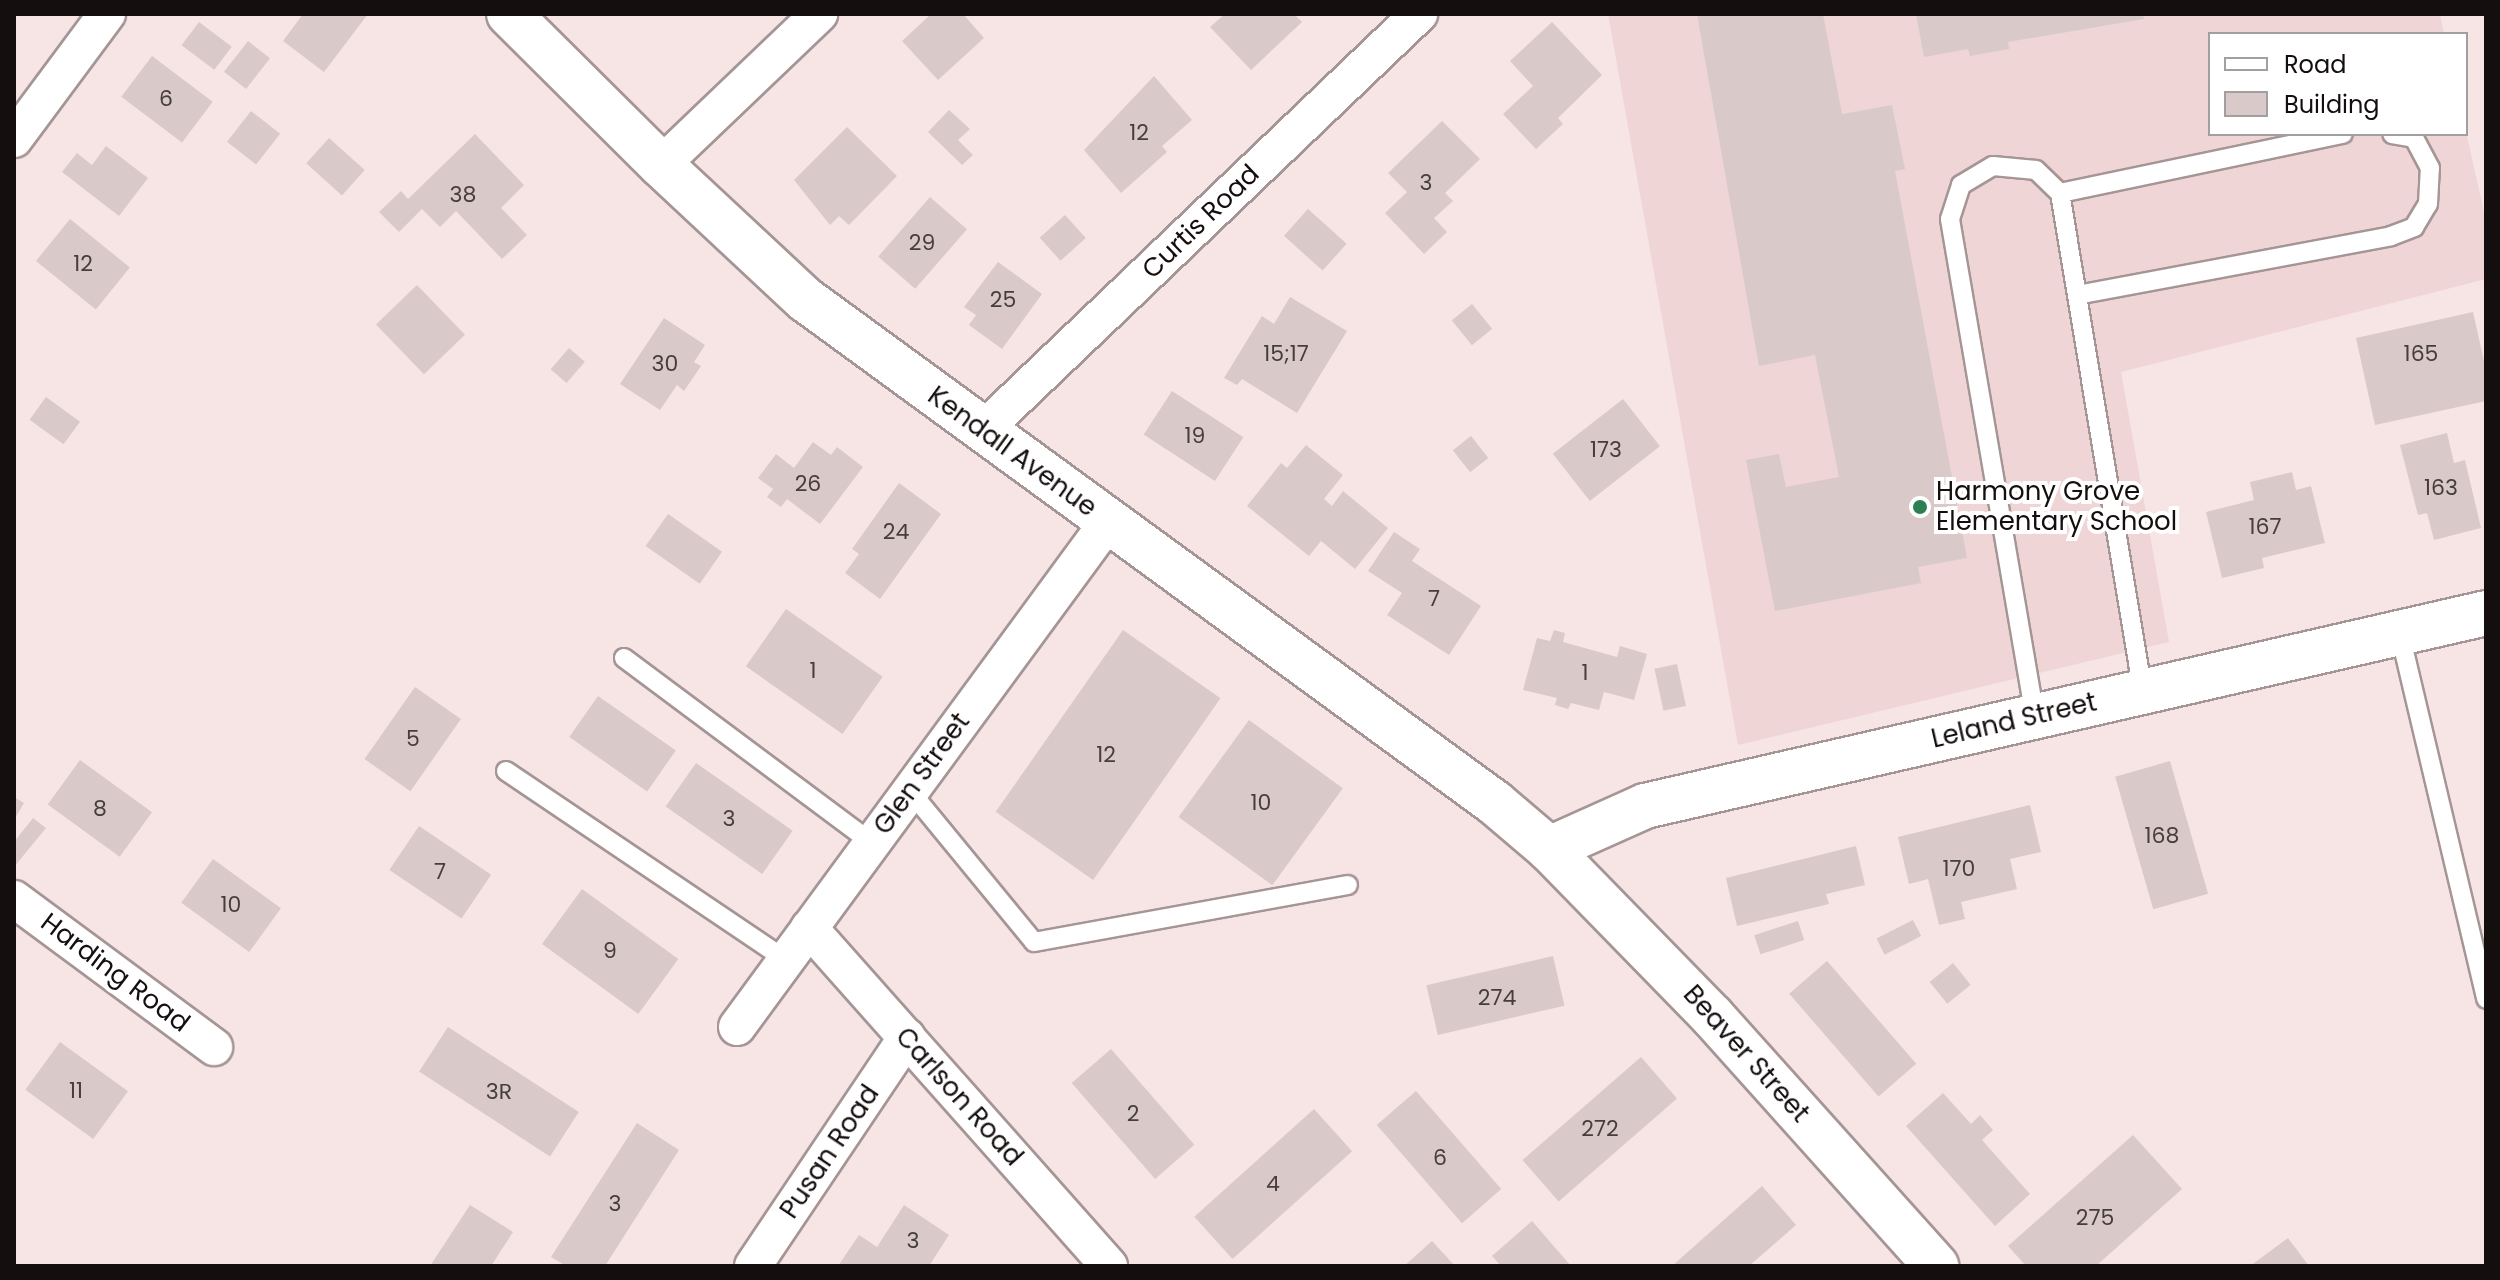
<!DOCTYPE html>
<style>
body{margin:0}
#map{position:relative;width:2500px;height:1280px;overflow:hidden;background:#f7e5e5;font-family:Poppins,sans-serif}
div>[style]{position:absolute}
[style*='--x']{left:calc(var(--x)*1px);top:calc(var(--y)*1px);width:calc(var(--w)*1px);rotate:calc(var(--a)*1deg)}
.built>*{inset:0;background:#efd5d5}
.building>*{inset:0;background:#dac9c9;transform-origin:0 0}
.roads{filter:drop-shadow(2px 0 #a69595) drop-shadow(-2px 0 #a69595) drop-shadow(0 2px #a69595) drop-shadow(0 -2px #a69595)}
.service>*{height:18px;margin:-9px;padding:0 9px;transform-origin:9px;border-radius:9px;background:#fff}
.minor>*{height:36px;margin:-18px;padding:0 18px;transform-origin:18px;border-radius:18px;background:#fff}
.tertiary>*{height:44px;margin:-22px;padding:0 22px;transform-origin:22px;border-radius:22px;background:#fff}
.secondary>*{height:44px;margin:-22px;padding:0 22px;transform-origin:22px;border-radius:22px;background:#fff}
.dots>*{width:22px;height:22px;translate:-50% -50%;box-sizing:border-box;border:4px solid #fff;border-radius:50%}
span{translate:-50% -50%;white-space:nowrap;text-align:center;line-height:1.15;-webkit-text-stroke:8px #fff;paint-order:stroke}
.number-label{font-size:22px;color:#463d3d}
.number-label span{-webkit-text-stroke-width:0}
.street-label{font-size:26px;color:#140e0e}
.poi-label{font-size:26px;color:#140e0e}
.left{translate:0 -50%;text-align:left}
.frame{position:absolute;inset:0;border:16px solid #140e0e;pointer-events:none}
.legend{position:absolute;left:2208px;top:32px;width:260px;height:104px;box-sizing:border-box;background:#fff;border:2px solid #a19f9f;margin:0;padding:10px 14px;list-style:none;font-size:24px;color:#140e0e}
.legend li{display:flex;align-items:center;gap:16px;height:40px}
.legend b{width:40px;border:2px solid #a19f9f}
</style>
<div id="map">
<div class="built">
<i style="clip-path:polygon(1608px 14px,2440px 14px,2444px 34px,2210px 34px,2210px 134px,2466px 132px,2486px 221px,2486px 279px,2121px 372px,2169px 642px,1738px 745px)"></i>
</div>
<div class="building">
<i style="clip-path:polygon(303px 14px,368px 14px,324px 72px,283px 41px)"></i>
<i style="clip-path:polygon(931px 14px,963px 14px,984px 38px,938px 80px,902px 41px)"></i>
<i style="clip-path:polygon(1225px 14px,1294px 14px,1302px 22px,1251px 70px,1210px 27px)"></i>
<i style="clip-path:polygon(1697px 14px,1823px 14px,1842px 114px,1892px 105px,1905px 169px,1895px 171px,1967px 558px,1918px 567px,1921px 583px,1775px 611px,1746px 460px,1779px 454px,1786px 487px,1839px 477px,1815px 355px,1759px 366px)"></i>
<i style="clip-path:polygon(1916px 14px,2143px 14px,2144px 19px,2008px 42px,2009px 49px,1970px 56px,1968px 49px,1924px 57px)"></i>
<i style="left:199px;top:22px;width:41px;height:29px;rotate:37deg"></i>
<i style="clip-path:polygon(1552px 22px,1602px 75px,1558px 118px,1563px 124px,1536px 149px,1503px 114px,1533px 86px,1510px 61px)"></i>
<i style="left:248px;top:41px;width:28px;height:39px;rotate:38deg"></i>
<i style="left:152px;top:56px;width:76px;height:51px;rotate:37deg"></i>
<i style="clip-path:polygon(1154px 76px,1192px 120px,1162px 146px,1167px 152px,1121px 193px,1084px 150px)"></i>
<i style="clip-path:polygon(949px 110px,970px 129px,958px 140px,973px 155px,962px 165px,928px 132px)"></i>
<i style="left:251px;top:111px;width:37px;height:39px;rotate:38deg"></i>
<i style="clip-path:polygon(1442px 121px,1480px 159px,1445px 193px,1453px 201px,1434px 218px,1447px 232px,1424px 254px,1385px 213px,1407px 192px,1388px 173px)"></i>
<i style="clip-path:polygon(847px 127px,897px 176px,849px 225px,839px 216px,830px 225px,794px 180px)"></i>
<i style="clip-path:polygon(475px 134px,524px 185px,501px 208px,527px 235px,502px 259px,456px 211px,440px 227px,422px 209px,399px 232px,379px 212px,401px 191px,408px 199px)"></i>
<i style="left:329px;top:138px;width:48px;height:34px;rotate:42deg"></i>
<i style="clip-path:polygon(106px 146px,148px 178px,119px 216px,62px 172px,77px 153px,92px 165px)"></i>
<i style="left:930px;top:197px;width:49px;height:79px;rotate:41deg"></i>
<i style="left:1308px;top:209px;width:52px;height:36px;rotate:42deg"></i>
<i style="left:1065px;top:215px;width:31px;height:34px;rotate:48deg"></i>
<i style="left:70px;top:219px;width:77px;height:54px;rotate:39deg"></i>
<i style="clip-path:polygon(998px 262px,1042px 294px,1002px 349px,969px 325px,976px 315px,964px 307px)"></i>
<i style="left:417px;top:285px;width:69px;height:57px;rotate:46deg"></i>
<i style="clip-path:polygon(1290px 297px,1347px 331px,1297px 413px,1242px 379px,1237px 385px,1224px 378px,1262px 316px,1274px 324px)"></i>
<i style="left:1472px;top:304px;width:32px;height:26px;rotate:51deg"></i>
<i style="clip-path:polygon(2473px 312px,2486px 370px,2486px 401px,2375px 425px,2356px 338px)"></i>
<i style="clip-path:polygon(664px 318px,705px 345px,694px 362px,701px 366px,684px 391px,677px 385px,660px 410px,620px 384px)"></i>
<i style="left:569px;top:348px;width:21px;height:28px;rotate:41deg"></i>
<i style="left:1172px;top:391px;width:85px;height:52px;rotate:33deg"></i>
<i style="left:46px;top:397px;width:42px;height:28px;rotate:36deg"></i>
<i style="left:1623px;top:399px;width:60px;height:89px;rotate:52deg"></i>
<i style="clip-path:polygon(2447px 433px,2454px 463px,2465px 460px,2481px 528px,2434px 540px,2427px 513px,2418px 515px,2400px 445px)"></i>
<i style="left:1471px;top:436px;width:28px;height:23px;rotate:52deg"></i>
<i style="clip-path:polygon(813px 442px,831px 455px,837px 447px,863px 467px,820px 524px,787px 499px,781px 507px,767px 497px,773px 489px,758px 478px,776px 454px,794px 468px)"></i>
<i style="clip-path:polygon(1306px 445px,1343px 475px,1324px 499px,1332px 506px,1343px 491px,1388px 528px,1355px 569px,1321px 541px,1309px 556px,1247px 506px,1281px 463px,1287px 468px)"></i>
<i style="clip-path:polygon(2292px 472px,2296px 490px,2311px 486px,2325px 543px,2262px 558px,2264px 568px,2222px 578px,2206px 512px,2254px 500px,2250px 482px)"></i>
<i style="clip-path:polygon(899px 483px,941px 514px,880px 599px,845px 573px,859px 554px,852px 549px)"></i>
<i style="left:668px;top:514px;width:66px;height:39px;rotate:35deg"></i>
<i style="clip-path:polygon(1394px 532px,1420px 549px,1412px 561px,1481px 606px,1449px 655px,1387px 615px,1402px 593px,1368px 571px)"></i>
<i style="left:786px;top:609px;width:118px;height:70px;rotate:35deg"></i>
<i style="left:1123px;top:630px;width:119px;height:222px;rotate:35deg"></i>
<i style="clip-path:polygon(1554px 630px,1565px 633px,1563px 642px,1617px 657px,1620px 646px,1647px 654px,1634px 700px,1604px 692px,1599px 710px,1571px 703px,1568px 709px,1555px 705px,1557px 698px,1523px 690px,1537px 638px,1550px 641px)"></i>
<i style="left:1677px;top:664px;width:43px;height:23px;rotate:78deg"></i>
<i style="left:415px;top:687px;width:56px;height:88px;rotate:35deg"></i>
<i style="left:598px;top:696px;width:95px;height:50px;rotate:35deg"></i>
<i style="left:1249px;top:720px;width:116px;height:120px;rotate:36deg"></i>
<i style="left:80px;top:760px;width:89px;height:55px;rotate:36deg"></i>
<i style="left:2170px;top:761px;width:138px;height:57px;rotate:74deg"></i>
<i style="left:696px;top:763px;width:118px;height:53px;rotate:35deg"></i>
<i style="clip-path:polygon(14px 797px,24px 803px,14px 820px)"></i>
<i style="clip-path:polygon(2030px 805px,2041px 852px,2010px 859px,2017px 889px,1961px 902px,1965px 919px,1939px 925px,1928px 879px,1909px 884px,1898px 837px)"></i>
<i style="clip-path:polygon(33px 818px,46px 828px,14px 867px,14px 842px)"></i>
<i style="left:419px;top:826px;width:87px;height:53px;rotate:34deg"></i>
<i style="clip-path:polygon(1856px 846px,1865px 885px,1826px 894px,1829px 904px,1737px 926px,1726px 878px)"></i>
<i style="left:213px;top:859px;width:84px;height:54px;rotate:36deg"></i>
<i style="left:582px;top:889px;width:119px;height:68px;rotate:36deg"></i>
<i style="left:1913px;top:920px;width:18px;height:41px;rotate:63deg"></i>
<i style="left:1798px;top:921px;width:20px;height:46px;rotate:72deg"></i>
<i style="left:1553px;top:956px;width:51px;height:130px;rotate:77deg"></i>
<i style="left:1827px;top:961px;width:136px;height:50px;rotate:49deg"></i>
<i style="left:1953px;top:963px;width:28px;height:30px;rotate:51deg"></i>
<i style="left:448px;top:1027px;width:156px;height:53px;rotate:33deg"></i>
<i style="left:60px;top:1042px;width:84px;height:59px;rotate:36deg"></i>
<i style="left:1111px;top:1049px;width:127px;height:52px;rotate:49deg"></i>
<i style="left:1641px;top:1057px;width:55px;height:157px;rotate:49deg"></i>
<i style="left:1416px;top:1091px;width:130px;height:52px;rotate:49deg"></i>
<i style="clip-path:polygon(1943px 1093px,1971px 1124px,1980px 1115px,1993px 1130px,1982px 1140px,2030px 1194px,1995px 1226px,1906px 1126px)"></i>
<i style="left:1314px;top:1109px;width:57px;height:161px;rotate:48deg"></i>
<i style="clip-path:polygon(637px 1123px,679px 1150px,605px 1266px,566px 1266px,551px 1257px)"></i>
<i style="clip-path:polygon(2133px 1135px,2182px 1189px,2096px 1266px,2026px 1266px,2008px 1246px)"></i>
<i style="clip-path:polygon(1762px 1186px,1796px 1225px,1749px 1266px,1672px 1266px)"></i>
<i style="clip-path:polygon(470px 1205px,513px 1232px,491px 1266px,430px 1266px)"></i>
<i style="clip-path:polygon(904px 1205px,949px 1235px,929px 1266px,838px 1266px,859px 1235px,877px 1247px)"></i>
<i style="clip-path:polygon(1532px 1221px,1571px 1266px,1501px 1266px,1492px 1256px)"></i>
<i style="clip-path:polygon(2288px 1238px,2309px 1266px,2250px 1266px)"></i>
<i style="clip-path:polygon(1432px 1241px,1455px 1266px,1404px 1266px)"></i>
</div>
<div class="roads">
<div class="service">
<i style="--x:2060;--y:193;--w:289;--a:-11.8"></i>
<i style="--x:2077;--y:295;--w:319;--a:-10.6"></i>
<i style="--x:2391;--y:236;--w:25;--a:-21"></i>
<i style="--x:2414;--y:227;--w:27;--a:-59"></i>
<i style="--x:2428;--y:204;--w:36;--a:-87"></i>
<i style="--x:2430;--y:168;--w:34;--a:-118"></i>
<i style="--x:2414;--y:138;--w:22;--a:-170"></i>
<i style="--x:2400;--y:634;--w:375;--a:76.7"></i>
<i style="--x:624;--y:658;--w:309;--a:36.7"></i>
<i style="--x:2035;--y:717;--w:505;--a:-99.69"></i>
<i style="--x:1950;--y:219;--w:36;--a:-72"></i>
<i style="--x:1961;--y:185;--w:37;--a:-31"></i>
<i style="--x:1993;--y:166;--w:43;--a:5.3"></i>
<i style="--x:2036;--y:170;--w:33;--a:44"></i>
<i style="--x:2060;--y:193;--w:507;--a:80.57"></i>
<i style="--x:506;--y:771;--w:338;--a:34"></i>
<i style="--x:910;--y:791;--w:195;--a:50.6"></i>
<i style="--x:1034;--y:942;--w:319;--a:-10.3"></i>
</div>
<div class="minor">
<i style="--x:14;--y:139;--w:156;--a:-53.4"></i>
<i style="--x:661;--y:165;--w:219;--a:-43.7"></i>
<i style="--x:983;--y:430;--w:603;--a:-43.66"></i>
<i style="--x:14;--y:899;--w:249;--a:36.5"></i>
<i style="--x:809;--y:928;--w:452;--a:48.4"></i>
<i style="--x:737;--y:1027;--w:627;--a:-53.7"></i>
<i style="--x:753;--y:1266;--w:276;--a:-56.1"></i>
</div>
<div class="tertiary">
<i style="--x:1549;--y:849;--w:105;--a:-24.1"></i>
<i style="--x:1645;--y:806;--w:863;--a:-12.92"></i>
</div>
<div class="secondary">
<i style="--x:509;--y:14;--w:214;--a:44.8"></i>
<i style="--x:661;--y:165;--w:198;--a:43"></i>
<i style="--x:806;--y:300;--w:853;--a:36.13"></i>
<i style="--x:1495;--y:803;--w:71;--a:40.4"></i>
<i style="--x:1549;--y:849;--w:233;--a:45.7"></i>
<i style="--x:1712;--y:1016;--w:336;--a:48.1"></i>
</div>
</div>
<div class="dots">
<i style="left:1920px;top:507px;background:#2b7f51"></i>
</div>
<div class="number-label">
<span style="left:166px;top:99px">6</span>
<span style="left:1139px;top:133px">12</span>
<span style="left:1426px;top:183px">3</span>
<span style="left:463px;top:195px">38</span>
<span style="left:922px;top:243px">29</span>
<span style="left:83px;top:264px">12</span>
<span style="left:1003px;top:300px">25</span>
<span style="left:1286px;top:354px">15;17</span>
<span style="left:2421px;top:354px">165</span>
<span style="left:665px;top:364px">30</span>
<span style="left:1195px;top:436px">19</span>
<span style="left:1606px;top:450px">173</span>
<span style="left:808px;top:484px">26</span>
<span style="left:2441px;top:488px">163</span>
<span style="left:2265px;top:527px">167</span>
<span style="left:896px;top:532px">24</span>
<span style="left:1434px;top:599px">7</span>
<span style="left:813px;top:671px">1</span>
<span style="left:1585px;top:673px">1</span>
<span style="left:413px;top:739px">5</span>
<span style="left:1106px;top:755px">12</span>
<span style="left:1261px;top:803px">10</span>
<span style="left:100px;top:809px">8</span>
<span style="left:729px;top:819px">3</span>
<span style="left:2162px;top:836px">168</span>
<span style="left:1959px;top:869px">170</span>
<span style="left:440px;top:872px">7</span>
<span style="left:231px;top:905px">10</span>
<span style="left:610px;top:951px">9</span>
<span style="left:1497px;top:998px">274</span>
<span style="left:76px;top:1091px">11</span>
<span style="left:499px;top:1092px">3R</span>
<span style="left:1133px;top:1114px">2</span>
<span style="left:1600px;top:1129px">272</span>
<span style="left:1440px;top:1158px">6</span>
<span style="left:1273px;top:1184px">4</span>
<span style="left:615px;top:1204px">3</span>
<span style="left:2095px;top:1218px">275</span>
<span style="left:913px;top:1241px">3</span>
</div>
<div class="street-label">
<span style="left:1201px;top:222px;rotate:-44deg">Curtis Road</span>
<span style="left:1012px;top:452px;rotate:36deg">Kendall Avenue</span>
<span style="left:2014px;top:721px;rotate:-13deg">Leland Street</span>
<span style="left:922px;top:774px;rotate:-54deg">Glen Street</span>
<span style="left:115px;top:973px;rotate:37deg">Harding Road</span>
<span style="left:1746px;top:1054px;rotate:48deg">Beaver Street</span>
<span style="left:959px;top:1097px;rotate:48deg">Carlson Road</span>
<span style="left:830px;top:1152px;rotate:-56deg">Pusan Road</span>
</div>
<div class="poi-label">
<span class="left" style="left:1936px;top:507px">Harmony Grove<br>Elementary School</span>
</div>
<div class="frame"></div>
<ul class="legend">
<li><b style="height:10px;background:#fff"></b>Road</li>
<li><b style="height:22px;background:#dac9c9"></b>Building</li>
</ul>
</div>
